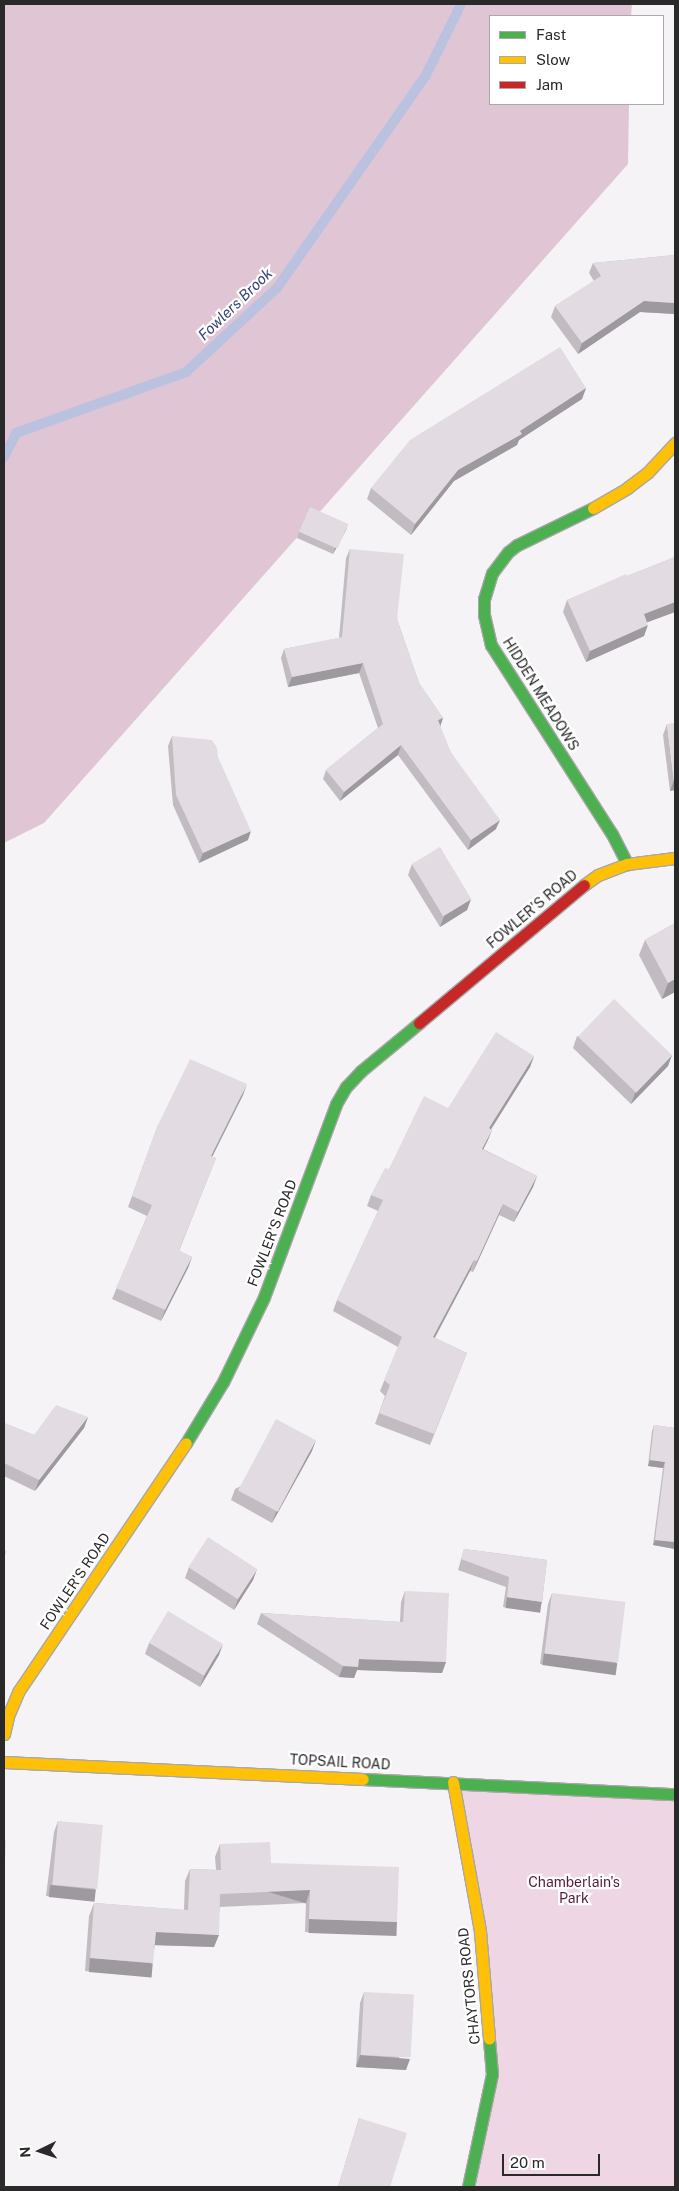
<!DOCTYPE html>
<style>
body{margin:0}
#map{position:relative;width:679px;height:2191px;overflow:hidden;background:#f5f3f6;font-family:"Public Sans",sans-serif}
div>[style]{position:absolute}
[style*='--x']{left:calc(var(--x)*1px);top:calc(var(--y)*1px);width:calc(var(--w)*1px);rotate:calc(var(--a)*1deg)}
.green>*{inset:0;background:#efd6e4}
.forest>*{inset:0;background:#e0c6d5}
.stream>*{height:10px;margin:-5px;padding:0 5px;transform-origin:5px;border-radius:5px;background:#bac2e0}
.roads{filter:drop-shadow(1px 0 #a8a7a9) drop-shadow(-1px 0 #a8a7a9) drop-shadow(0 1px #a8a7a9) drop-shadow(0 -1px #a8a7a9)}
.fast>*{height:11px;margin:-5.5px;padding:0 5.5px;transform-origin:5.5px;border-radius:5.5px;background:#4caf50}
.slow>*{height:11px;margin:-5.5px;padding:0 5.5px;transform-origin:5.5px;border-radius:5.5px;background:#ffc107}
.jam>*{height:11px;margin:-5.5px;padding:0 5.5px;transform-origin:5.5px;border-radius:5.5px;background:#c62828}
.wall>*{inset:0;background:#c2bcc2}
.shaded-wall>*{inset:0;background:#9e999e;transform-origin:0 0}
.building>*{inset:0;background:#e2dbe2;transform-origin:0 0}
span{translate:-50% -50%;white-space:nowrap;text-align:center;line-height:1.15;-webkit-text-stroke:4.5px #fff;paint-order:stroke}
.street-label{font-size:14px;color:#29292a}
.park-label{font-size:14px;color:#541d3f}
.water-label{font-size:15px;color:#38457b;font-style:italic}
.frame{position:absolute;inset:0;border:5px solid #29292a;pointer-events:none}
.legend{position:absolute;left:489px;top:15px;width:175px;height:90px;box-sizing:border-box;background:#fff;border:1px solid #a9a9aa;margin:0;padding:6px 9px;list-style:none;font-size:15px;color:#29292a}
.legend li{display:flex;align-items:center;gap:10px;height:25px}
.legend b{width:25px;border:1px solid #a9a9aa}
.north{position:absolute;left:15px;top:2126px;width:50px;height:50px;-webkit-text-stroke:4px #fff;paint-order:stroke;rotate:266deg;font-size:14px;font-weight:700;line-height:20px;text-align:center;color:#29292a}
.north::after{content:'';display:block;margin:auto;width:18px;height:22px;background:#29292a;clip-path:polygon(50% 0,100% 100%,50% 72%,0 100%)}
.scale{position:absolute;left:502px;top:2154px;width:98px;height:22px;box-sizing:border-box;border:2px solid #29292a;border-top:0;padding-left:6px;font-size:15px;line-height:18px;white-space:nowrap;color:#29292a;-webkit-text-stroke:4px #fff;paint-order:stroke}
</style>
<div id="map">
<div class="green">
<i style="clip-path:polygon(453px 1782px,675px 1794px,675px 2187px,468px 2187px,492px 2074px)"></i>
</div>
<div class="forest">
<i style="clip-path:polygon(4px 4px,632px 4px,631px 16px,490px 16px,490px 104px,629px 104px,628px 164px,44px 823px,4px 843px)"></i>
</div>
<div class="stream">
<i style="--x:4;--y:457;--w:27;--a:-63"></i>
<i style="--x:16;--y:433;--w:181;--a:-19.7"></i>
<i style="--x:186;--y:372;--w:124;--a:-42.7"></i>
<i style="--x:277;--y:288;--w:258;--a:-55"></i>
<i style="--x:425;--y:77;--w:81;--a:-63.7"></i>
</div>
<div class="roads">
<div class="fast">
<i style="--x:593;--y:508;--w:85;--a:154"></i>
<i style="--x:517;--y:545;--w:11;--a:142"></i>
<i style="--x:508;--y:552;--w:26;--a:127"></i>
<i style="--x:492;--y:573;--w:27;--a:107"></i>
<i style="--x:484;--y:599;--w:16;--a:90"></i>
<i style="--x:484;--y:615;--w:31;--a:77"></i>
<i style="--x:491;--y:645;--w:224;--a:57.4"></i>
<i style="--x:612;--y:834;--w:34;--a:63"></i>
<i style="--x:186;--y:1443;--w:71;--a:-58.8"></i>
<i style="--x:223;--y:1382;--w:94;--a:-64.2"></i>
<i style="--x:264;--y:1297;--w:206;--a:-69.5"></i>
<i style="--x:336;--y:1104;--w:20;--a:-60"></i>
<i style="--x:346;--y:1087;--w:22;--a:-47"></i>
<i style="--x:361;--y:1071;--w:75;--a:-39.6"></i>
<i style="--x:363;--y:1779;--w:312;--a:2.8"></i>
<i style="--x:468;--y:2187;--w:116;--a:-78"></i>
<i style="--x:492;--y:2074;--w:35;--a:-95"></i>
</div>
<div class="slow">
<i style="--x:593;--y:508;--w:39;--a:-30"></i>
<i style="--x:627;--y:488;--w:26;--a:-37"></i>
<i style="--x:648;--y:472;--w:40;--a:-47"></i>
<i style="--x:584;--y:885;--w:17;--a:-36"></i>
<i style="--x:598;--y:875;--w:31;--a:-21"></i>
<i style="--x:627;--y:864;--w:48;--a:-7.1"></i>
<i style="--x:4;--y:1734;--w:18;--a:-77"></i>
<i style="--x:8;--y:1716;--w:26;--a:-67"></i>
<i style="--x:18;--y:1692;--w:300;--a:-56"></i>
<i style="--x:4;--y:1762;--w:359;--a:2.7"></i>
<i style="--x:453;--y:1782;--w:151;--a:79.7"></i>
<i style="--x:480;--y:1931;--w:108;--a:85.2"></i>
</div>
<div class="jam">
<i style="--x:419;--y:1023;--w:215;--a:-39.9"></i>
</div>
</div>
<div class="wall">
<i style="clip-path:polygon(675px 255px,675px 314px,640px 312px,578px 354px,551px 317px,555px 306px,594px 281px,589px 273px,593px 263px)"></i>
<i style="clip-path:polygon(586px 388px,582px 399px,519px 440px,517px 445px,454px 481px,411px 535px,367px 499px,371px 488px)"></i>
<i style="clip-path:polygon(346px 530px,333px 554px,297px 538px,299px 532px)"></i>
<i style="clip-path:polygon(350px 549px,397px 619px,419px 683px,443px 718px,440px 726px,450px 751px,496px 829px,468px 850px,398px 755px,340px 801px,323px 779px,326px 770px,378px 728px,359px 673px,288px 687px,281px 658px,284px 649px,339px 638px,346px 558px)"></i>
<i style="clip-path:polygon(675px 557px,675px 612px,647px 622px,644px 636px,586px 662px,563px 612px,567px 600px)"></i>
<i style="clip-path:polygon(667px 724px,675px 790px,670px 791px,663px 735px)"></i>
<i style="clip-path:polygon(172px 736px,248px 840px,199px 863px,173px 805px,168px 746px)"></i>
<i style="clip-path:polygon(412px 864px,471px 899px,467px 910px,440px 927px,408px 875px)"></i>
<i style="clip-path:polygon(675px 923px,675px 992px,662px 999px,639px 955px,645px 940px)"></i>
<i style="clip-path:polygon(577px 1036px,672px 1055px,668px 1066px,631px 1104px,573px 1048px)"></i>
<i style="clip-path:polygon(534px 1056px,530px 1067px,491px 1129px,492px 1130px,483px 1149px,537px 1176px,533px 1187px,514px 1222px,499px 1215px,473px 1272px,470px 1271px,435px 1338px,467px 1353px,430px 1445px,375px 1424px,385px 1396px,380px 1391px,398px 1347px,333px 1311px,337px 1300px,378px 1211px,367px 1206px,371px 1195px,389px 1169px,448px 1108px)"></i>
<i style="clip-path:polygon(243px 1095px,212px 1157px,216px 1158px,179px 1251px,192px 1257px,188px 1268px,161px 1321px,112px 1299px,147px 1216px,128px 1207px,158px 1125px)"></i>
<i style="clip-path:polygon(88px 1417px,84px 1428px,35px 1491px,4px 1476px,4px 1423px,34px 1435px)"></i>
<i style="clip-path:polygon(654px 1425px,675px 1428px,675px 1549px,653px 1545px,663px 1468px,648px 1466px,652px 1431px)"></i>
<i style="clip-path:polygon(312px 1451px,272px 1523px,231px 1500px,235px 1489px)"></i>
<i style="clip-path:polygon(464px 1549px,547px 1560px,542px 1602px,538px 1612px,503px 1607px,506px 1587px,458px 1570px)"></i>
<i style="clip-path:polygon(189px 1567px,257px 1569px,253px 1580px,234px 1610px,185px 1578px)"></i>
<i style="clip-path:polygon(405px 1591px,446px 1662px,442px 1673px,357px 1670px,354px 1678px,339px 1677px,257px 1624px,261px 1613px,400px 1622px,401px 1602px)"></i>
<i style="clip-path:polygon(552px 1593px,617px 1663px,613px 1674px,540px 1664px,548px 1604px)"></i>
<i style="clip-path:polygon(149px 1643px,219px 1655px,200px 1687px,145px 1654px)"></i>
<i style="clip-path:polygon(58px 1821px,96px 1890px,92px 1901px,46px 1896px,54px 1832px)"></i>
<i style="clip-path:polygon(220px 1844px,271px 1863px,397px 1922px,392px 1935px,305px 1932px,306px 1903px,220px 1907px,214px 1947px,155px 1945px,149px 1976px,85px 1971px,89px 1916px,94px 1903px,184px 1910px,185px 1881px,190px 1869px,216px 1870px,215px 1857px)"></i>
<i style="clip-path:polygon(364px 1992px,406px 2070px,356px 2067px,360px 2003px)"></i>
<i style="clip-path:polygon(359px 2118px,390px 2187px,338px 2187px)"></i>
</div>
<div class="shaded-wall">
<i style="clip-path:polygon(644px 301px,675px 303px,675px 314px,640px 312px,578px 354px,582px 343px)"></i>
<i style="clip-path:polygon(586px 388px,582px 399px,519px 440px,517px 445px,454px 481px,411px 535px,415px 524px,458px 470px)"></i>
<i style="clip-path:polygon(348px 524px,346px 530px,333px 554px,335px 548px)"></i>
<i style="clip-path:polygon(675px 602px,675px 612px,640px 625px,644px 614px)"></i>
<i style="clip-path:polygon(648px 625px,644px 636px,586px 662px,590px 651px)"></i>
<i style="clip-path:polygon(363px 663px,359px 673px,288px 687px,292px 677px)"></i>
<i style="clip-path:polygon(443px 718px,440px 727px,438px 720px)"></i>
<i style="clip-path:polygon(401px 745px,398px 755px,340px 801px,344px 792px)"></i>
<i style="clip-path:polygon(674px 780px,675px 780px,675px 790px,670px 791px)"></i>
<i style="clip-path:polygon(500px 820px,496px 829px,468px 850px,471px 840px)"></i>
<i style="clip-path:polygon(251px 831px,248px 840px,199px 863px,203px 853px)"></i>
<i style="clip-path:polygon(471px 899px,467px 910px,440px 927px,444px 916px)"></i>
<i style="clip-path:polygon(675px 979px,675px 992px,662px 999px,668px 983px)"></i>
<i style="clip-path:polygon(672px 1055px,668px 1066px,631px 1104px,635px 1093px)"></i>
<i style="clip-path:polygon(534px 1056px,530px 1067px,485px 1139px,489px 1128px)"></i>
<i style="clip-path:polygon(247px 1084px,243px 1095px,207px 1167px,211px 1156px)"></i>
<i style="clip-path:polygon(492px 1130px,488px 1140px,478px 1160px,482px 1149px)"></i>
<i style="clip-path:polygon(537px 1176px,533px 1187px,514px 1222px,518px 1212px)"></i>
<i style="clip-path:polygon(503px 1204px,499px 1215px,473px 1272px,477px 1261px)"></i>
<i style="clip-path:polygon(192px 1257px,188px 1268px,161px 1321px,165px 1310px)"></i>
<i style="clip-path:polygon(474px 1260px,470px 1271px,429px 1348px,433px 1337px)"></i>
<i style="clip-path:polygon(88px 1417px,84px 1428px,35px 1491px,39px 1480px)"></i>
<i style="clip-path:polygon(316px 1440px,312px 1451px,272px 1523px,276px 1512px)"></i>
<i style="clip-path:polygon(650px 1460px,665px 1462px,663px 1468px,648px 1466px)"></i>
<i style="clip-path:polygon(655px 1540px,675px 1542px,675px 1549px,653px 1545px)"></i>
<i style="clip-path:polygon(257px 1569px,253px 1580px,234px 1610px,238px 1599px)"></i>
<i style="left:507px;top:1597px;width:35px;height:11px;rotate:8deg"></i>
<i style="clip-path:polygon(223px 1644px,219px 1655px,200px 1687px,204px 1676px)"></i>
<i style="left:544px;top:1653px;width:74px;height:12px;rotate:8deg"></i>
<i style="clip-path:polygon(359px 1659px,446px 1662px,442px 1673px,357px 1670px,354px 1678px,339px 1677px,343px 1666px)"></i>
<i style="left:50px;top:1885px;width:46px;height:12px;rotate:6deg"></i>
<i style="left:310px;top:1890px;width:14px;height:90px;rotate:107deg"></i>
<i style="left:309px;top:1919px;width:88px;height:14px;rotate:2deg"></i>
<i style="clip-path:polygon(156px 1932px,219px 1935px,214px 1947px,151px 1945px)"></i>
<i style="left:90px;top:1958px;width:63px;height:14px;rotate:5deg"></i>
<i style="clip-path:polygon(360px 2055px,410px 2059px,406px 2070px,356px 2067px)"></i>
</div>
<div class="building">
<i style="clip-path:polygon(675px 255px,675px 303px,644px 301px,582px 343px,555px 306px,601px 276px,593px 263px)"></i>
<i style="clip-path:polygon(560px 347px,586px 388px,520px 431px,522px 434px,458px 470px,415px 524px,371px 488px,410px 440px)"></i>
<i style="left:310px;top:507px;width:42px;height:27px;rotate:24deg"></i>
<i style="clip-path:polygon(350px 549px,404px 554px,397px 619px,419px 683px,443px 718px,438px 720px,450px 751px,500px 820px,471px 840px,401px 745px,344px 792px,326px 770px,383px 724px,363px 663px,292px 677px,284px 649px,342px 637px)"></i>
<i style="clip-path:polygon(675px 557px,675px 602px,644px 614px,648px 625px,590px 651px,567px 600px,626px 574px,627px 576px)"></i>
<i style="clip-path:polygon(675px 723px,675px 780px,674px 780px,667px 724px)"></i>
<i style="clip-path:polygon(172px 736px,212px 740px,217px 748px,218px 757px,251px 831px,203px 853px,176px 795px)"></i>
<i style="left:440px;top:847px;width:61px;height:33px;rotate:59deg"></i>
<i style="clip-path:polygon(675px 923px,675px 979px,668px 983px,645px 940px)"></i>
<i style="left:614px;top:999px;width:81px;height:52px;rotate:44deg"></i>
<i style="clip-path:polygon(496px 1032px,534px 1056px,489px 1128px,492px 1130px,482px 1149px,537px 1176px,518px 1212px,503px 1204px,477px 1261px,474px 1260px,433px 1337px,467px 1353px,434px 1434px,379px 1413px,390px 1385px,384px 1380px,402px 1337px,337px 1300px,383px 1200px,371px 1195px,385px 1168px,389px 1169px,424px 1096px,448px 1108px)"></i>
<i style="clip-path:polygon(190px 1059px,247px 1084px,211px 1156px,216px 1158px,179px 1250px,192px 1257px,165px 1310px,116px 1288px,152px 1205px,132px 1196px,158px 1125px)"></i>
<i style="clip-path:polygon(56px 1405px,88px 1417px,39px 1480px,4px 1463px,4px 1423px,34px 1435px)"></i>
<i style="left:276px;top:1419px;width:45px;height:81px;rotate:28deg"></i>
<i style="clip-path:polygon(654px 1425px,675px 1428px,675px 1542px,655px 1540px,665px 1462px,650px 1460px)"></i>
<i style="left:208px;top:1537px;width:59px;height:36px;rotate:33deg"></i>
<i style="clip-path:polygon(464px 1549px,547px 1560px,542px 1602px,507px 1597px,509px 1577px,461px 1559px)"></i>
<i style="clip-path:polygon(4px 1550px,7px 1551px,4px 1558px)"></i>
<i style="clip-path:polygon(405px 1591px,449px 1593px,446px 1662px,359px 1659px,358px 1667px,343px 1666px,261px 1613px,403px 1622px)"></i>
<i style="left:552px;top:1593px;width:74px;height:61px;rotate:7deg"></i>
<i style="left:168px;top:1611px;width:64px;height:37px;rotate:31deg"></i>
<i style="left:58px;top:1821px;width:45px;height:64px;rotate:5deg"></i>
<i style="clip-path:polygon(4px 1840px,6px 1840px,4px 1881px)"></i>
<i style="clip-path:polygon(270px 1842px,271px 1863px,399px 1867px,397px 1922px,309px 1919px,310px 1890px,220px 1894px,219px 1935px,156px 1932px,153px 1963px,90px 1958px,94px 1903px,188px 1910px,190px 1869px,221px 1870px,220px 1844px)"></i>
<i style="left:364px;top:1992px;width:50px;height:63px;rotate:3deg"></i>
<i style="clip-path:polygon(359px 2118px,407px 2133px,390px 2187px,338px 2187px)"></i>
</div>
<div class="street-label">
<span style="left:541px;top:694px;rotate:58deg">HIDDEN MEADOWS</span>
<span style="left:532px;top:909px;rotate:-40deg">FOWLER'S ROAD</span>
<span style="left:272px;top:1233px;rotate:-69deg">FOWLER'S ROAD</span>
<span style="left:75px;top:1581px;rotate:-56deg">FOWLER'S ROAD</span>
<span style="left:340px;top:1762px;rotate:3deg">TOPSAIL ROAD</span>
<span style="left:469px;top:1986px;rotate:-96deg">CHAYTORS ROAD</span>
</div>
<div class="park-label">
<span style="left:574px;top:1890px">Chamberlain's<br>Park</span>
</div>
<div class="water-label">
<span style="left:235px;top:304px;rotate:-44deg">Fowlers Brook</span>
</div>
<div class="frame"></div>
<ul class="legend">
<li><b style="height:6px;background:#4caf50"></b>Fast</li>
<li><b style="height:6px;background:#ffc107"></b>Slow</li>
<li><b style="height:6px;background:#c62828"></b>Jam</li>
</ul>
<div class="north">N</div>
<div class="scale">20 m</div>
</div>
